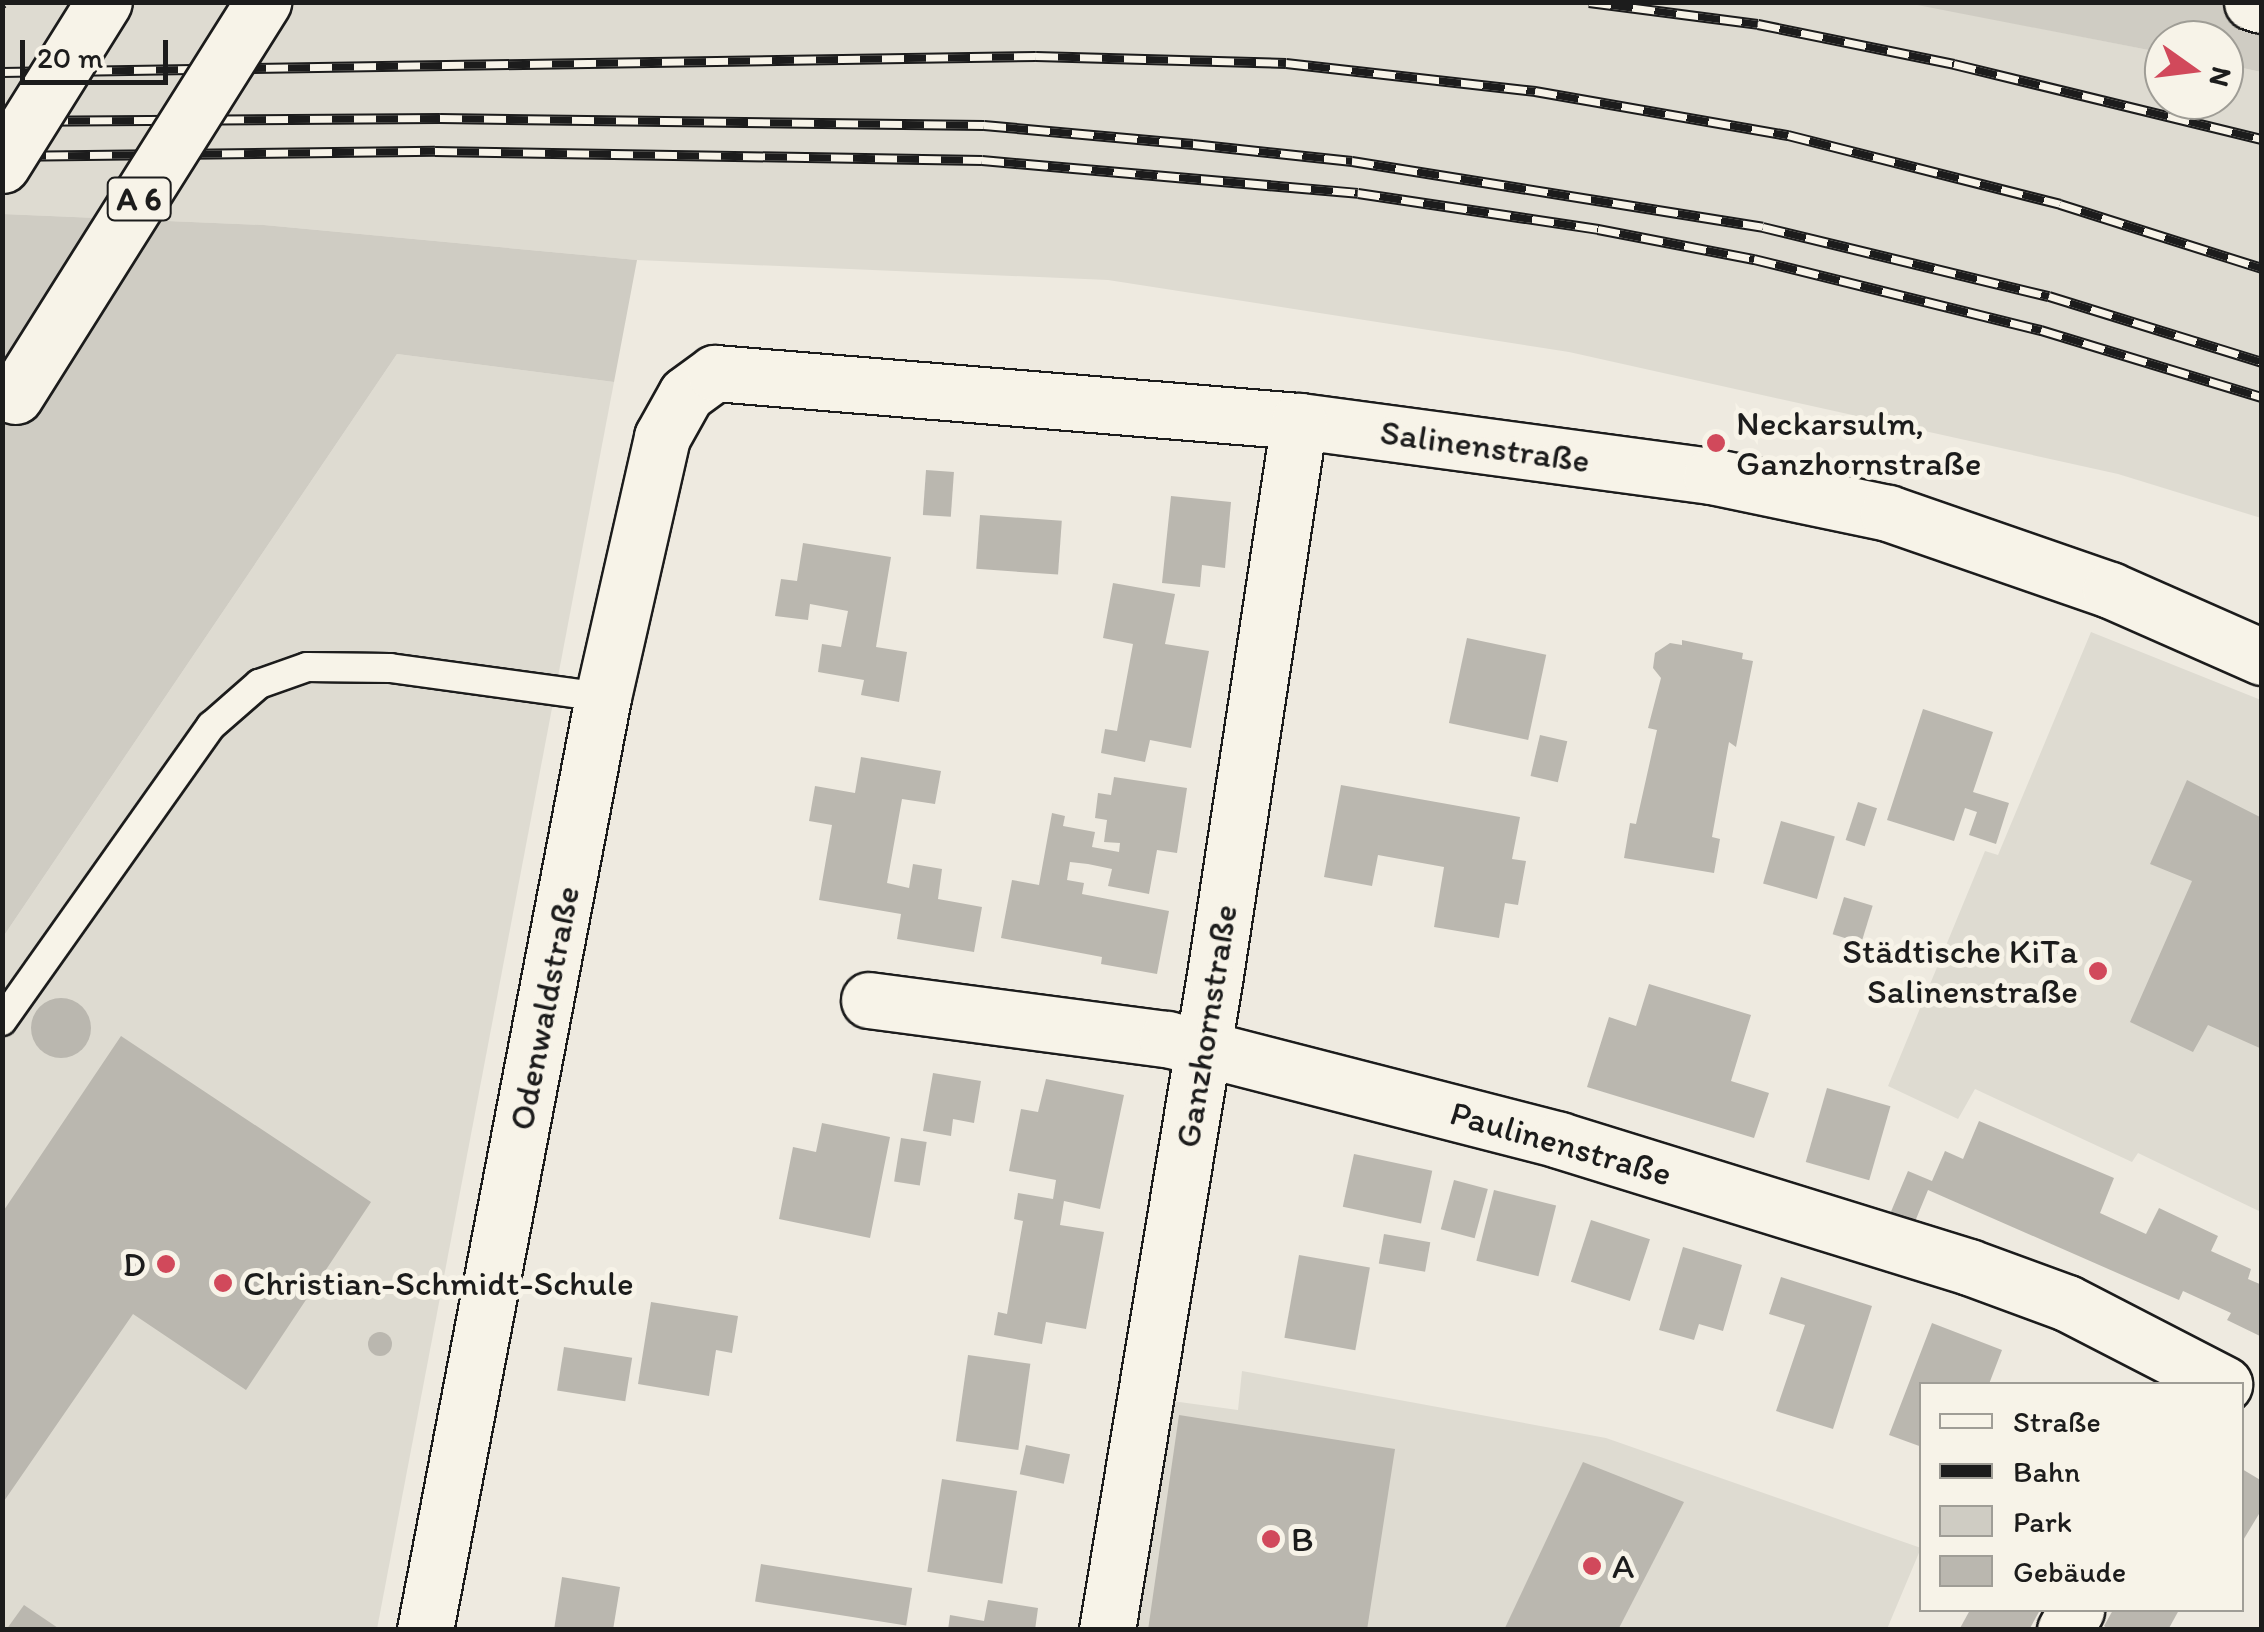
<!DOCTYPE html>
<meta charset="utf-8">
<style>
body{margin:0}
#map{position:relative;width:2264px;height:1632px;overflow:hidden;background:#eeeae0;font-family:Itim,sans-serif}
div>[style]{position:absolute}
[style*='--x']{left:calc(var(--x)*1px);top:calc(var(--y)*1px);width:calc(var(--w)*1px);rotate:calc(var(--a)*1deg)}
.built>*{inset:0;background:#dedbd1}
.green>*{inset:0;background:#cfccc3}
.building>*{inset:0;background:#bab7af;transform-origin:0 0}
.round{border-radius:50%}
.roads{filter:drop-shadow(2px 0 #1c1c1c) drop-shadow(-2px 0 #1c1c1c) drop-shadow(0 2px #1c1c1c) drop-shadow(0 -2px #1c1c1c)}
.lane>*{height:28px;margin:-14px;padding:0 14px;transform-origin:14px;border-radius:14px;background:#f7f3e8}
.street>*{height:55px;margin:-27.5px;padding:0 27.5px;transform-origin:27.5px;border-radius:27.5px;background:#f7f3e8}
.secondary>*{height:55px;margin:-27.5px;padding:0 27.5px;transform-origin:27.5px;border-radius:27.5px;background:#f7f3e8}
.rail>*{height:11px;margin-top:-5.5px;transform-origin:0;background:repeating-linear-gradient(90deg,#f7f3e8 0 22px,#1c1c1c 0 44px);box-sizing:border-box;border-block:2px solid #1c1c1c}
.bridges{filter:drop-shadow(2px 0 #1c1c1c) drop-shadow(-2px 0 #1c1c1c) drop-shadow(0 2px #1c1c1c) drop-shadow(0 -2px #1c1c1c)}
.highway-bridge>*{height:55px;margin:-27.5px;padding:0 27.5px;transform-origin:27.5px;border-radius:27.5px;background:#f7f3e8}
.dots>*{width:28px;height:28px;translate:-50% -50%;box-sizing:border-box;border:5px solid #f7f3e8;border-radius:50%}
span{translate:-50% -50%;white-space:nowrap;text-align:center;line-height:1.15;-webkit-text-stroke:10px #f7f3e8;paint-order:stroke}
.shield-label span{padding:2px 8px;background:#f7f3e8;border:2px solid;border-radius:8px;-webkit-text-stroke-width:0}
.shield-label{font-size:32px;color:#1c1c1c;font-weight:700}
.poi-label{font-size:35px;color:#1c1c1c}
.left{translate:0 -50%;text-align:left}
.right{translate:-100% -50%;text-align:right}
.street-label{font-size:35px;color:#1c1c1c}
.frame{position:absolute;inset:0;border:5px solid #1c1c1c;pointer-events:none}
.legend{position:absolute;left:1919px;top:1382px;width:325px;height:230px;box-sizing:border-box;background:#f7f3e8;border:2px solid #9f9d96;margin:0;padding:12px 18px;list-style:none;font-size:30px;color:#1c1c1c}
.legend li{display:flex;align-items:center;gap:20px;height:50px}
.legend b{width:50px;border:2px solid #9f9d96}
.north{position:absolute;left:2144px;top:20px;width:100px;height:100px;box-sizing:border-box;background:#f7f3e8;border:2px solid #9f9d96;border-radius:50%;rotate:104deg;font-size:28px;font-weight:700;line-height:40px;text-align:center;color:#1c1c1c}
.north::after{content:'';display:block;margin:auto;width:35px;height:45px;background:#d1495b;clip-path:polygon(50% 0,100% 100%,50% 72%,0 100%)}
.scale{position:absolute;left:20px;top:40px;width:148px;height:45px;box-sizing:border-box;border:5px solid #1c1c1c;border-top:0;padding-left:12px;font-size:30px;line-height:35px;white-space:nowrap;color:#1c1c1c;-webkit-text-stroke:8px #f7f3e8;paint-order:stroke}
</style>
<div id="map">
<div class="built">
<i style="clip-path:polygon(1907px 2px,2164px 53px,2164px 100px,2224px 100px,2224px 64px,2261px 72px,2261px 518px,2118px 474px,1569px 352px,1108px 280px,637px 260px,264px 225px,3px 214px,2px 3px)"></i>
<i style="clip-path:polygon(397px 354px,614px 382px,377px 1629px,3px 1630px,3px 937px)"></i>
<i style="clip-path:polygon(2091px 632px,2261px 700px,2261px 1212px,2138px 1153px,2132px 1162px,1975px 1089px,1958px 1119px,1888px 1086px,1985px 851px,1998px 855px)"></i>
<i style="clip-path:polygon(1242px 1371px,1606px 1438px,1921px 1548px,1887px 1629px,1134px 1630px,1172px 1401px,1238px 1410px)"></i>
</div>
<div class="green">
<i style="clip-path:polygon(1907px 3px,2261px 3px,2261px 72px,2224px 64px,2224px 40px,2164px 40px,2164px 53px)"></i>
<i style="clip-path:polygon(3px 214px,264px 225px,637px 260px,614px 382px,397px 354px,3px 937px)"></i>
</div>
<div class="building">
<i style="left:926px;top:470px;width:28px;height:45px;rotate:4deg"></i>
<i style="clip-path:polygon(1171px 496px,1231px 502px,1225px 568px,1202px 565px,1200px 587px,1162px 583px)"></i>
<i style="left:980px;top:515px;width:82px;height:54px;rotate:4deg"></i>
<i style="clip-path:polygon(803px 543px,891px 557px,876px 647px,907px 652px,899px 702px,861px 695px,864px 680px,818px 672px,822px 644px,841px 647px,848px 611px,810px 604px,808px 620px,775px 616px,781px 579px,797px 581px)"></i>
<i style="clip-path:polygon(1113px 583px,1175px 594px,1165px 644px,1209px 651px,1191px 748px,1150px 740px,1145px 762px,1101px 753px,1105px 729px,1117px 731px,1133px 644px,1103px 638px)"></i>
<i style="left:1467px;top:638px;width:81px;height:87px;rotate:12deg"></i>
<i style="clip-path:polygon(1682px 640px,1743px 653px,1742px 659px,1753px 661px,1736px 747px,1729px 742px,1712px 837px,1720px 839px,1714px 873px,1624px 858px,1630px 823px,1636px 824px,1657px 730px,1648px 728px,1661px 678px,1653px 668px,1655px 653px,1670px 643px,1682px 645px)"></i>
<i style="clip-path:polygon(1923px 709px,1993px 732px,1973px 792px,2009px 803px,1996px 844px,1969px 835px,1977px 812px,1965px 808px,1954px 841px,1887px 820px)"></i>
<i style="left:1540px;top:735px;width:28px;height:42px;rotate:13deg"></i>
<i style="clip-path:polygon(861px 757px,941px 771px,935px 804px,902px 799px,887px 883px,909px 888px,913px 864px,942px 869px,938px 899px,982px 907px,974px 952px,897px 939px,901px 914px,819px 900px,832px 825px,809px 821px,815px 786px,855px 793px)"></i>
<i style="clip-path:polygon(1114px 777px,1187px 788px,1177px 853px,1157px 850px,1149px 894px,1108px 886px,1112px 869px,1088px 864px,1070px 862px,1067px 880px,1084px 883px,1082px 894px,1169px 911px,1157px 974px,1101px 964px,1102px 957px,1001px 938px,1012px 880px,1039px 885px,1052px 813px,1065px 816px,1063px 826px,1095px 832px,1092px 847px,1119px 852px,1120px 843px,1104px 842px,1107px 820px,1095px 818px,1098px 793px,1111px 795px)"></i>
<i style="clip-path:polygon(2187px 780px,2262px 818px,2262px 1049px,2208px 1025px,2193px 1052px,2130px 1022px,2192px 881px,2150px 864px)"></i>
<i style="clip-path:polygon(1341px 785px,1520px 817px,1512px 859px,1526px 861px,1518px 905px,1505px 903px,1499px 938px,1434px 927px,1444px 867px,1378px 855px,1372px 886px,1324px 877px)"></i>
<i style="left:1858px;top:802px;width:20px;height:40px;rotate:18deg"></i>
<i style="left:1781px;top:821px;width:56px;height:65px;rotate:16deg"></i>
<i style="left:1844px;top:897px;width:30px;height:39px;rotate:17deg"></i>
<i style="clip-path:polygon(1649px 984px,1751px 1015px,1731px 1081px,1769px 1093px,1754px 1138px,1587px 1087px,1609px 1017px,1636px 1026px)"></i>
<i class="round" style="left:31px;top:998px;width:60px;height:60px"></i>
<i style="clip-path:polygon(121px 1036px,371px 1202px,246px 1390px,133px 1314px,2px 1504px,2px 1213px)"></i>
<i style="clip-path:polygon(933px 1073px,981px 1081px,974px 1123px,953px 1119px,951px 1136px,923px 1131px)"></i>
<i style="clip-path:polygon(1046px 1079px,1124px 1095px,1100px 1209px,1064px 1201px,1060px 1225px,1104px 1232px,1086px 1329px,1046px 1322px,1042px 1344px,994px 1335px,998px 1312px,1007px 1314px,1023px 1221px,1014px 1219px,1018px 1193px,1053px 1199px,1056px 1180px,1009px 1171px,1021px 1109px,1038px 1112px)"></i>
<i style="left:1827px;top:1088px;width:66px;height:77px;rotate:16deg"></i>
<i style="clip-path:polygon(1979px 1121px,2114px 1178px,2100px 1213px,2146px 1234px,2159px 1208px,2218px 1236px,2211px 1251px,2251px 1269px,2248px 1279px,2262px 1285px,2262px 1337px,2227px 1320px,2231px 1313px,2183px 1291px,2179px 1300px,1928px 1190px,1914px 1224px,1890px 1214px,1908px 1171px,1932px 1181px,1945px 1151px,1963px 1159px)"></i>
<i style="clip-path:polygon(822px 1123px,890px 1137px,870px 1238px,779px 1219px,793px 1147px,816px 1152px)"></i>
<i style="left:901px;top:1138px;width:26px;height:44px;rotate:9deg"></i>
<i style="left:1354px;top:1154px;width:80px;height:54px;rotate:12deg"></i>
<i style="left:1454px;top:1180px;width:35px;height:51px;rotate:15deg"></i>
<i style="left:1494px;top:1190px;width:64px;height:73px;rotate:14deg"></i>
<i style="left:1591px;top:1220px;width:62px;height:65px;rotate:18deg"></i>
<i style="left:1384px;top:1234px;width:47px;height:30px;rotate:10deg"></i>
<i style="clip-path:polygon(1683px 1247px,1742px 1265px,1723px 1331px,1699px 1324px,1694px 1340px,1659px 1330px)"></i>
<i style="left:1299px;top:1255px;width:72px;height:84px;rotate:10deg"></i>
<i style="clip-path:polygon(1781px 1277px,1872px 1306px,1833px 1429px,1776px 1411px,1805px 1325px,1769px 1314px)"></i>
<i style="clip-path:polygon(651px 1302px,738px 1316px,732px 1353px,716px 1350px,709px 1396px,638px 1384px)"></i>
<i style="clip-path:polygon(1932px 1323px,2002px 1350px,1989px 1384px,1922px 1384px,1922px 1447px,1889px 1435px)"></i>
<i class="round" style="left:368px;top:1332px;width:24px;height:24px"></i>
<i style="left:564px;top:1347px;width:69px;height:44px;rotate:9deg"></i>
<i style="left:968px;top:1355px;width:63px;height:87px;rotate:8deg"></i>
<i style="clip-path:polygon(1179px 1415px,1395px 1449px,1367px 1630px,1148px 1630px)"></i>
<i style="left:1026px;top:1445px;width:45px;height:30px;rotate:12deg"></i>
<i style="clip-path:polygon(1583px 1462px,1684px 1502px,1618px 1630px,1504px 1630px)"></i>
<i style="clip-path:polygon(2242px 1469px,2262px 1481px,2262px 1509px,2242px 1542px)"></i>
<i style="left:942px;top:1479px;width:76px;height:94px;rotate:9deg"></i>
<i style="left:761px;top:1564px;width:153px;height:38px;rotate:9deg"></i>
<i style="clip-path:polygon(562px 1577px,620px 1587px,613px 1630px,554px 1630px)"></i>
<i style="clip-path:polygon(988px 1600px,1038px 1608px,1035px 1630px,948px 1630px,950px 1615px,984px 1621px)"></i>
<i style="clip-path:polygon(24px 1605px,61px 1630px,6px 1630px)"></i>
<i style="clip-path:polygon(1970px 1610px,2040px 1610px,2029px 1630px,1959px 1630px)"></i>
<i style="clip-path:polygon(2113px 1610px,2179px 1610px,2168px 1630px,2110px 1630px,2104px 1626px)"></i>
</div>
<div class="roads">
<div class="lane">
<i style="--x:2;--y:1021;--w:362;--a:-54.7"></i>
<i style="--x:211;--y:726;--w:64;--a:-41.2"></i>
<i style="--x:259;--y:684;--w:51;--a:-19.5"></i>
<i style="--x:307;--y:667;--w:83;--a:0.7"></i>
<i style="--x:390;--y:668;--w:215;--a:7.8"></i>
</div>
<div class="street">
<i style="--x:869;--y:1000;--w:301;--a:7.5"></i>
<i style="--x:1167;--y:1039;--w:405;--a:14.4"></i>
<i style="--x:1559;--y:1140;--w:429;--a:17.2"></i>
<i style="--x:1969;--y:1267;--w:104;--a:20.2"></i>
<i style="--x:2067;--y:1303;--w:177;--a:27.3"></i>
<i style="--x:425;--y:1630;--w:950;--a:-79.2"></i>
<i style="--x:603;--y:697;--w:267;--a:-77.2"></i>
<i style="--x:662;--y:437;--w:49;--a:-60.8"></i>
<i style="--x:686;--y:394;--w:36;--a:-36"></i>
<i style="--x:715;--y:373;--w:586;--a:4.7"></i>
<i style="--x:1299;--y:421;--w:416;--a:7.6"></i>
<i style="--x:1711;--y:476;--w:181;--a:11.8"></i>
<i style="--x:1888;--y:513;--w:235;--a:19.1"></i>
<i style="--x:2110;--y:590;--w:166;--a:23.8"></i>
<i style="--x:1107;--y:1630;--w:664;--a:-80.64"></i>
<i style="--x:1215;--y:975;--w:560;--a:-81.38"></i>
<i style="--x:2065;--y:1630;--w:23;--a:-61"></i>
</div>
<div class="secondary">
<i style="--x:2252;--y:2;--w:10;--a:17"></i>
</div>
</div>
<div class="rail">
<i style="--x:1589;--y:2;--w:170;--a:7.4"></i>
<i style="--x:1758;--y:24;--w:200;--a:11.5"></i>
<i style="--x:1954;--y:64;--w:317;--a:13.7"></i>
<i style="--x:2;--y:3;--w:2;--a:-27"></i>
<i style="--x:2;--y:72;--w:1034;--a:-0.89"></i>
<i style="--x:1036;--y:56;--w:250;--a:1.6"></i>
<i style="--x:1286;--y:63;--w:251;--a:6.4"></i>
<i style="--x:1535;--y:91;--w:257;--a:9.9"></i>
<i style="--x:1788;--y:135;--w:281;--a:14.2"></i>
<i style="--x:2060;--y:204;--w:212;--a:17.6"></i>
<i style="--x:2;--y:121;--w:438;--a:-0.4"></i>
<i style="--x:440;--y:118;--w:544;--a:0.74"></i>
<i style="--x:984;--y:125;--w:210;--a:5.2"></i>
<i style="--x:1193;--y:144;--w:160;--a:6.1"></i>
<i style="--x:1352;--y:161;--w:416;--a:9.1"></i>
<i style="--x:1763;--y:227;--w:294;--a:13.6"></i>
<i style="--x:2049;--y:296;--w:223;--a:17.2"></i>
<i style="--x:2;--y:156;--w:433;--a:-0.7"></i>
<i style="--x:435;--y:151;--w:547;--a:0.94"></i>
<i style="--x:982;--y:160;--w:377;--a:5"></i>
<i style="--x:1358;--y:193;--w:243;--a:8.5"></i>
<i style="--x:1598;--y:229;--w:159;--a:10.9"></i>
<i style="--x:1754;--y:259;--w:296;--a:13.9"></i>
<i style="--x:2041;--y:330;--w:231;--a:16.9"></i>
</div>
<div class="bridges">
<div class="highway-bridge">
<i style="--x:2;--y:165;--w:192;--a:-58"></i>
<i style="--x:15;--y:396;--w:466;--a:-57.8"></i>
</div>
</div>
<div class="dots">
<i style="left:1716px;top:443px;background:#d1495b"></i>
<i style="left:2098px;top:971px;background:#d1495b"></i>
<i style="left:166px;top:1264px;background:#d1495b"></i>
<i style="left:223px;top:1283px;background:#d1495b"></i>
<i style="left:1271px;top:1539px;background:#d1495b"></i>
<i style="left:1592px;top:1566px;background:#d1495b"></i>
</div>
<div class="shield-label">
<span style="left:139px;top:199px">A 6</span>
</div>
<div class="poi-label">
<span class="left" style="left:1736px;top:443px">Neckarsulm,<br>Ganzhornstraße</span>
<span class="right" style="left:2078px;top:971px">Städtische KiTa<br>Salinenstraße</span>
<span class="right" style="left:146px;top:1264px">D</span>
<span class="left" style="left:243px;top:1283px">Christian-Schmidt-Schule</span>
<span class="left" style="left:1291px;top:1539px">B</span>
<span class="left" style="left:1612px;top:1566px">A</span>
</div>
<div class="street-label">
<span style="left:1485px;top:446px;rotate:8deg">Salinenstraße</span>
<span style="left:544px;top:1008px;rotate:-79deg">Odenwaldstraße</span>
<span style="left:1206px;top:1026px;rotate:-81deg">Ganzhornstraße</span>
<span style="left:1561px;top:1143px;rotate:16deg">Paulinenstraße</span>
</div>
<div class="frame"></div>
<ul class="legend">
<li><b style="height:12px;background:#f7f3e8"></b>Straße</li>
<li><b style="height:12px;background:#1c1c1c"></b>Bahn</li>
<li><b style="height:28px;background:#cfccc3"></b>Park</li>
<li><b style="height:28px;background:#bab7af"></b>Gebäude</li>
</ul>
<div class="north">N</div>
<div class="scale">20 m</div>
</div>
